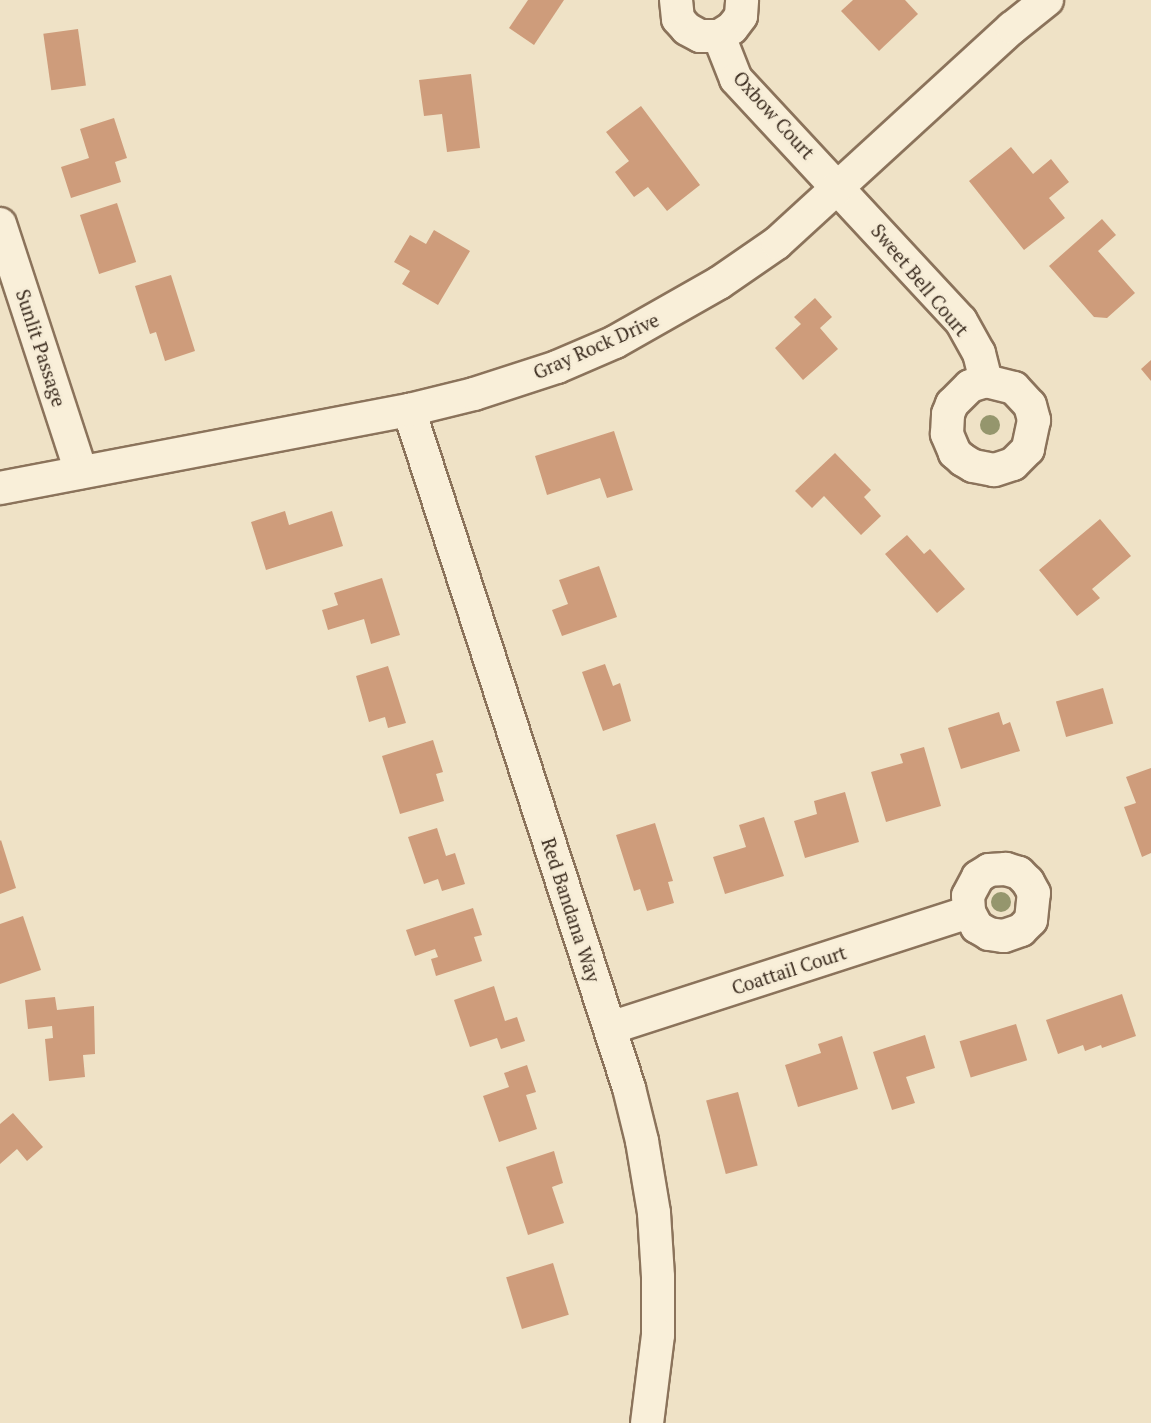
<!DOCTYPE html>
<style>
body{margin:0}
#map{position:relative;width:1151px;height:1423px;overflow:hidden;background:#efe2c6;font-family:"PT Serif",serif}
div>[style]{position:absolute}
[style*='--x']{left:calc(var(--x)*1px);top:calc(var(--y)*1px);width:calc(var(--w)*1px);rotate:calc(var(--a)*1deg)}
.building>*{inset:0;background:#ce9c7b;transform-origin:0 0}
.roads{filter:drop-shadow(2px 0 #8b735b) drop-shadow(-2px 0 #8b735b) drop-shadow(0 2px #8b735b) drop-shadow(0 -2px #8b735b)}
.street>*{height:32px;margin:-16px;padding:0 16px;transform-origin:16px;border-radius:16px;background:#f9efd9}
.trees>*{width:20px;height:20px;margin:-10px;border-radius:50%;background:#95966d}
span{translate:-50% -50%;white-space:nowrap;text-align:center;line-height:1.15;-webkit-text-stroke:5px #f6ecd6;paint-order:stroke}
.street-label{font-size:19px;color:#3b2c1f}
</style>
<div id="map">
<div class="building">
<i style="clip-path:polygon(528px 0,564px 0,534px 45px,509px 28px)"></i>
<i style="clip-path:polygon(853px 0,905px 0,918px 14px,879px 51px,841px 11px)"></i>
<i style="left:78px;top:29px;width:57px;height:35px;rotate:82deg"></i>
<i style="clip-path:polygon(471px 74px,480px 148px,447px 152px,442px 114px,424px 116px,419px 80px)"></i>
<i style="clip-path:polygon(641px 106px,700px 185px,667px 211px,648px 187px,634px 197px,615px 172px,629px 161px,606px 132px)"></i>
<i style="clip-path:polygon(114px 118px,127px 158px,115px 162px,121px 182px,71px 198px,61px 167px,89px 158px,80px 129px)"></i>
<i style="clip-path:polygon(1011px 147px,1033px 174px,1051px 159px,1069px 182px,1049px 198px,1065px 218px,1024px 250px,969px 181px)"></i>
<i style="left:117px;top:203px;width:62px;height:39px;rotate:72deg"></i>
<i style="clip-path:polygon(1102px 219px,1116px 235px,1098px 251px,1135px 293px,1107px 318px,1094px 317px,1049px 266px)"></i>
<i style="clip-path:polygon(434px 230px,470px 251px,438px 305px,402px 284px,410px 271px,394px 262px,410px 235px,426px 244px)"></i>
<i style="clip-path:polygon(171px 275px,195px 351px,165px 361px,156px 332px,150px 334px,135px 286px)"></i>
<i style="clip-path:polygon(815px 298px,832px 317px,820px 328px,838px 349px,803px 380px,775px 348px,801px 324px,794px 317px)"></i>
<i style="clip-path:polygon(1151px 360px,1151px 381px,1141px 369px)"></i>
<i style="clip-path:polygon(614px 431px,633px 490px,607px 498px,600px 478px,547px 495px,535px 456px)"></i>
<i style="clip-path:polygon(835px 453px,871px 490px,864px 497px,881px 516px,861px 535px,824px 496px,812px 508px,795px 491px)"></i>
<i style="clip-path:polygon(285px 511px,289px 525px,332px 511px,343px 546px,266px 570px,251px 522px)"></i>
<i style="clip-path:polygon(1100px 519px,1131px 556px,1092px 589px,1100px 598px,1077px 616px,1039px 570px)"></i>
<i style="clip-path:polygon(907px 535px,924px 554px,930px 549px,965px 589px,937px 613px,885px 554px)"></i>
<i style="clip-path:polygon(599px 566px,617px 617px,562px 636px,552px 610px,568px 604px,559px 580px)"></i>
<i style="clip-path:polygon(382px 578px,400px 635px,371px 644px,364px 619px,328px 630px,322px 610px,338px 605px,334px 593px)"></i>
<i style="clip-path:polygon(605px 664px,613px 686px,620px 683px,631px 721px,603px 731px,582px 672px)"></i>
<i style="clip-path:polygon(388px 666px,406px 723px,388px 728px,385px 717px,369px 722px,356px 676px)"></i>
<i style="left:1103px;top:688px;width:37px;height:49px;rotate:74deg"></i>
<i style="clip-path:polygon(999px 712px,1003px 725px,1010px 722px,1020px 751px,961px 769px,948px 728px)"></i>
<i style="clip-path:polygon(433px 740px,443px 772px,436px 774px,444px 801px,400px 814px,382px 756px)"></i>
<i style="clip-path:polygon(924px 747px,941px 806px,886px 822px,871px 772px,903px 763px,900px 754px)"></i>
<i style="clip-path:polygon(1151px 768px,1151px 853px,1142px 857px,1124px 807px,1136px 803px,1126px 777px)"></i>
<i style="clip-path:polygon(845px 792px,859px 842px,805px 858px,794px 821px,817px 814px,814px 801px)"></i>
<i style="clip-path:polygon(764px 817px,784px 876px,725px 894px,713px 857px,746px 847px,739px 825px)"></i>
<i style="clip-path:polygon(655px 823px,673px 881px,668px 882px,674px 903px,647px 911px,640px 889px,634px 891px,616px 835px)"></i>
<i style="clip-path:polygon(437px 828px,446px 856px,455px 853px,465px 884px,442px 891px,438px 879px,424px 884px,408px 837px)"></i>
<i style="clip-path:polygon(1px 840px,16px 888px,0 894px,0 841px)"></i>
<i style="clip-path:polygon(473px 908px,482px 935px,474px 937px,482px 961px,436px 976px,431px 959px,438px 957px,435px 949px,415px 956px,406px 930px)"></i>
<i style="clip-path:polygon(23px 916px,41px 970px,0 984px,0 924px)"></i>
<i style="clip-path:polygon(494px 986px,505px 1021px,517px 1017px,525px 1041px,501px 1049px,497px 1038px,470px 1047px,454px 1000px)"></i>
<i style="clip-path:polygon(1122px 994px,1136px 1036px,1102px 1048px,1101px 1045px,1085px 1051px,1083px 1045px,1058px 1054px,1046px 1020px)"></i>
<i style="clip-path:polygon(55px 997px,57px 1010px,94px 1006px,95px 1054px,83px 1055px,85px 1077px,49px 1081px,45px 1039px,53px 1038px,52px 1026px,28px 1029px,25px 1000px)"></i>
<i style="left:1016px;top:1024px;width:38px;height:59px;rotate:73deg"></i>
<i style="clip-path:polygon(925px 1035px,935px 1068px,906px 1077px,915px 1103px,892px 1110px,873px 1052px)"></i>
<i style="clip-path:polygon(842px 1036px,858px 1089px,798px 1107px,785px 1065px,821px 1053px,818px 1044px)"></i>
<i style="clip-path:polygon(527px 1065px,536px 1092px,526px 1095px,537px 1129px,499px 1142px,483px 1096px,509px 1087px,504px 1073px)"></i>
<i style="left:738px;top:1092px;width:76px;height:33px;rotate:75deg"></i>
<i style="clip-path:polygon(13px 1113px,43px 1147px,27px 1161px,17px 1149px,0 1164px,0 1124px)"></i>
<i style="clip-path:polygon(554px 1151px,563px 1183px,552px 1187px,564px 1223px,528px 1235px,506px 1167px)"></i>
<i style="left:553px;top:1263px;width:54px;height:49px;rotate:73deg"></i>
</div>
<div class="roads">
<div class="street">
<i style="--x:676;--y:0;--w:19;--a:84"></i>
<i style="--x:678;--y:19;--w:13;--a:48"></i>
<i style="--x:687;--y:29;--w:15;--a:28"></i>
<i style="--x:700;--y:36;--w:19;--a:0"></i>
<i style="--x:719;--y:36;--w:15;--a:-32"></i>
<i style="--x:732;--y:28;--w:15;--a:-53"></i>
<i style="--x:741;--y:16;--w:16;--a:-86"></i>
<i style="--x:719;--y:36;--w:46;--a:68.4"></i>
<i style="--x:736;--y:79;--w:330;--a:47.1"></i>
<i style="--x:961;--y:321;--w:37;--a:61"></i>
<i style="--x:979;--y:353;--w:29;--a:76"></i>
<i style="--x:986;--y:381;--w:29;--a:14"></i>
<i style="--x:1014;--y:388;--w:23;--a:47"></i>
<i style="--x:1030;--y:405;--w:16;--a:75"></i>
<i style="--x:1034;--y:420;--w:30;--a:102"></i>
<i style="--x:1028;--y:449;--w:21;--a:135"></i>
<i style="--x:1013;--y:464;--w:20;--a:162"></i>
<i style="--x:994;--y:470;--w:21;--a:-169"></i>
<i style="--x:973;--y:466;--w:12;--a:-149"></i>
<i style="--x:963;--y:460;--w:11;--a:-139"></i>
<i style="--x:955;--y:453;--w:21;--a:-113"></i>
<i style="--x:947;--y:434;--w:20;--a:-87"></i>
<i style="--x:948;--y:414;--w:11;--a:-68"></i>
<i style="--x:952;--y:404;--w:25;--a:-45"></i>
<i style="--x:970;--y:386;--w:17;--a:-17"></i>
<i style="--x:0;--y:224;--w:261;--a:71.9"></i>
<i style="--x:409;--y:410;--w:713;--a:72.02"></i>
<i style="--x:629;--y:1088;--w:55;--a:76.2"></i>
<i style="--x:642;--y:1141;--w:73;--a:80.5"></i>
<i style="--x:654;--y:1213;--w:64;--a:86.4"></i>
<i style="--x:658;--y:1277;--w:58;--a:90"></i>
<i style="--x:658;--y:1335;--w:89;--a:97.1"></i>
<i style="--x:0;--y:488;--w:416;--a:-10.8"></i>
<i style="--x:409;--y:410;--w:67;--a:-13.8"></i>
<i style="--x:474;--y:394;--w:87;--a:-18"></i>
<i style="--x:557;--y:367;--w:63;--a:-23.3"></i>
<i style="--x:615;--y:342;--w:120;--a:-29.6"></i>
<i style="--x:719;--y:283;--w:70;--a:-34.6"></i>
<i style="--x:777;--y:243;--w:319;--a:-42.5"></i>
<i style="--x:1012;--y:28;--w:45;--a:-38.7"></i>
<i style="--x:610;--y:1028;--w:377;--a:-17.9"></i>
<i style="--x:969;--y:912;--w:17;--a:62"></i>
<i style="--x:977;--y:927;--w:14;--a:30"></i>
<i style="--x:989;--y:934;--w:15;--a:8"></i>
<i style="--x:1004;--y:936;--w:18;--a:-19"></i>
<i style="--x:1021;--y:930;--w:14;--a:-45"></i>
<i style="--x:1031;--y:920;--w:27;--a:-84"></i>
<i style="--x:1034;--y:893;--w:13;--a:-119"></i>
<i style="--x:1028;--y:882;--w:13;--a:-135"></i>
<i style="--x:1019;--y:873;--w:14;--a:-163"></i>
<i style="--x:1006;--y:869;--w:17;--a:177"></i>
<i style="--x:989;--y:870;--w:13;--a:148"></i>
<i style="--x:978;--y:877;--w:21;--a:118"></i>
<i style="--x:968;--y:896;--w:16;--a:86"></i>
</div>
</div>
<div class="trees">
<i style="left:990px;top:425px"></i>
<i style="left:1001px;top:902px"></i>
</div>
<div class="street-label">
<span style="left:774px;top:115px;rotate:48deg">Oxbow Court</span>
<span style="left:920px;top:280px;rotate:50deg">Sweet Bell Court</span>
<span style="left:596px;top:346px;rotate:-24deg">Gray Rock Drive</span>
<span style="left:41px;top:348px;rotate:72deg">Sunlit Passage</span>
<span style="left:571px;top:910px;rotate:72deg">Red Bandana Way</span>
<span style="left:789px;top:970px;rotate:-18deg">Coattail Court</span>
</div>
</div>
